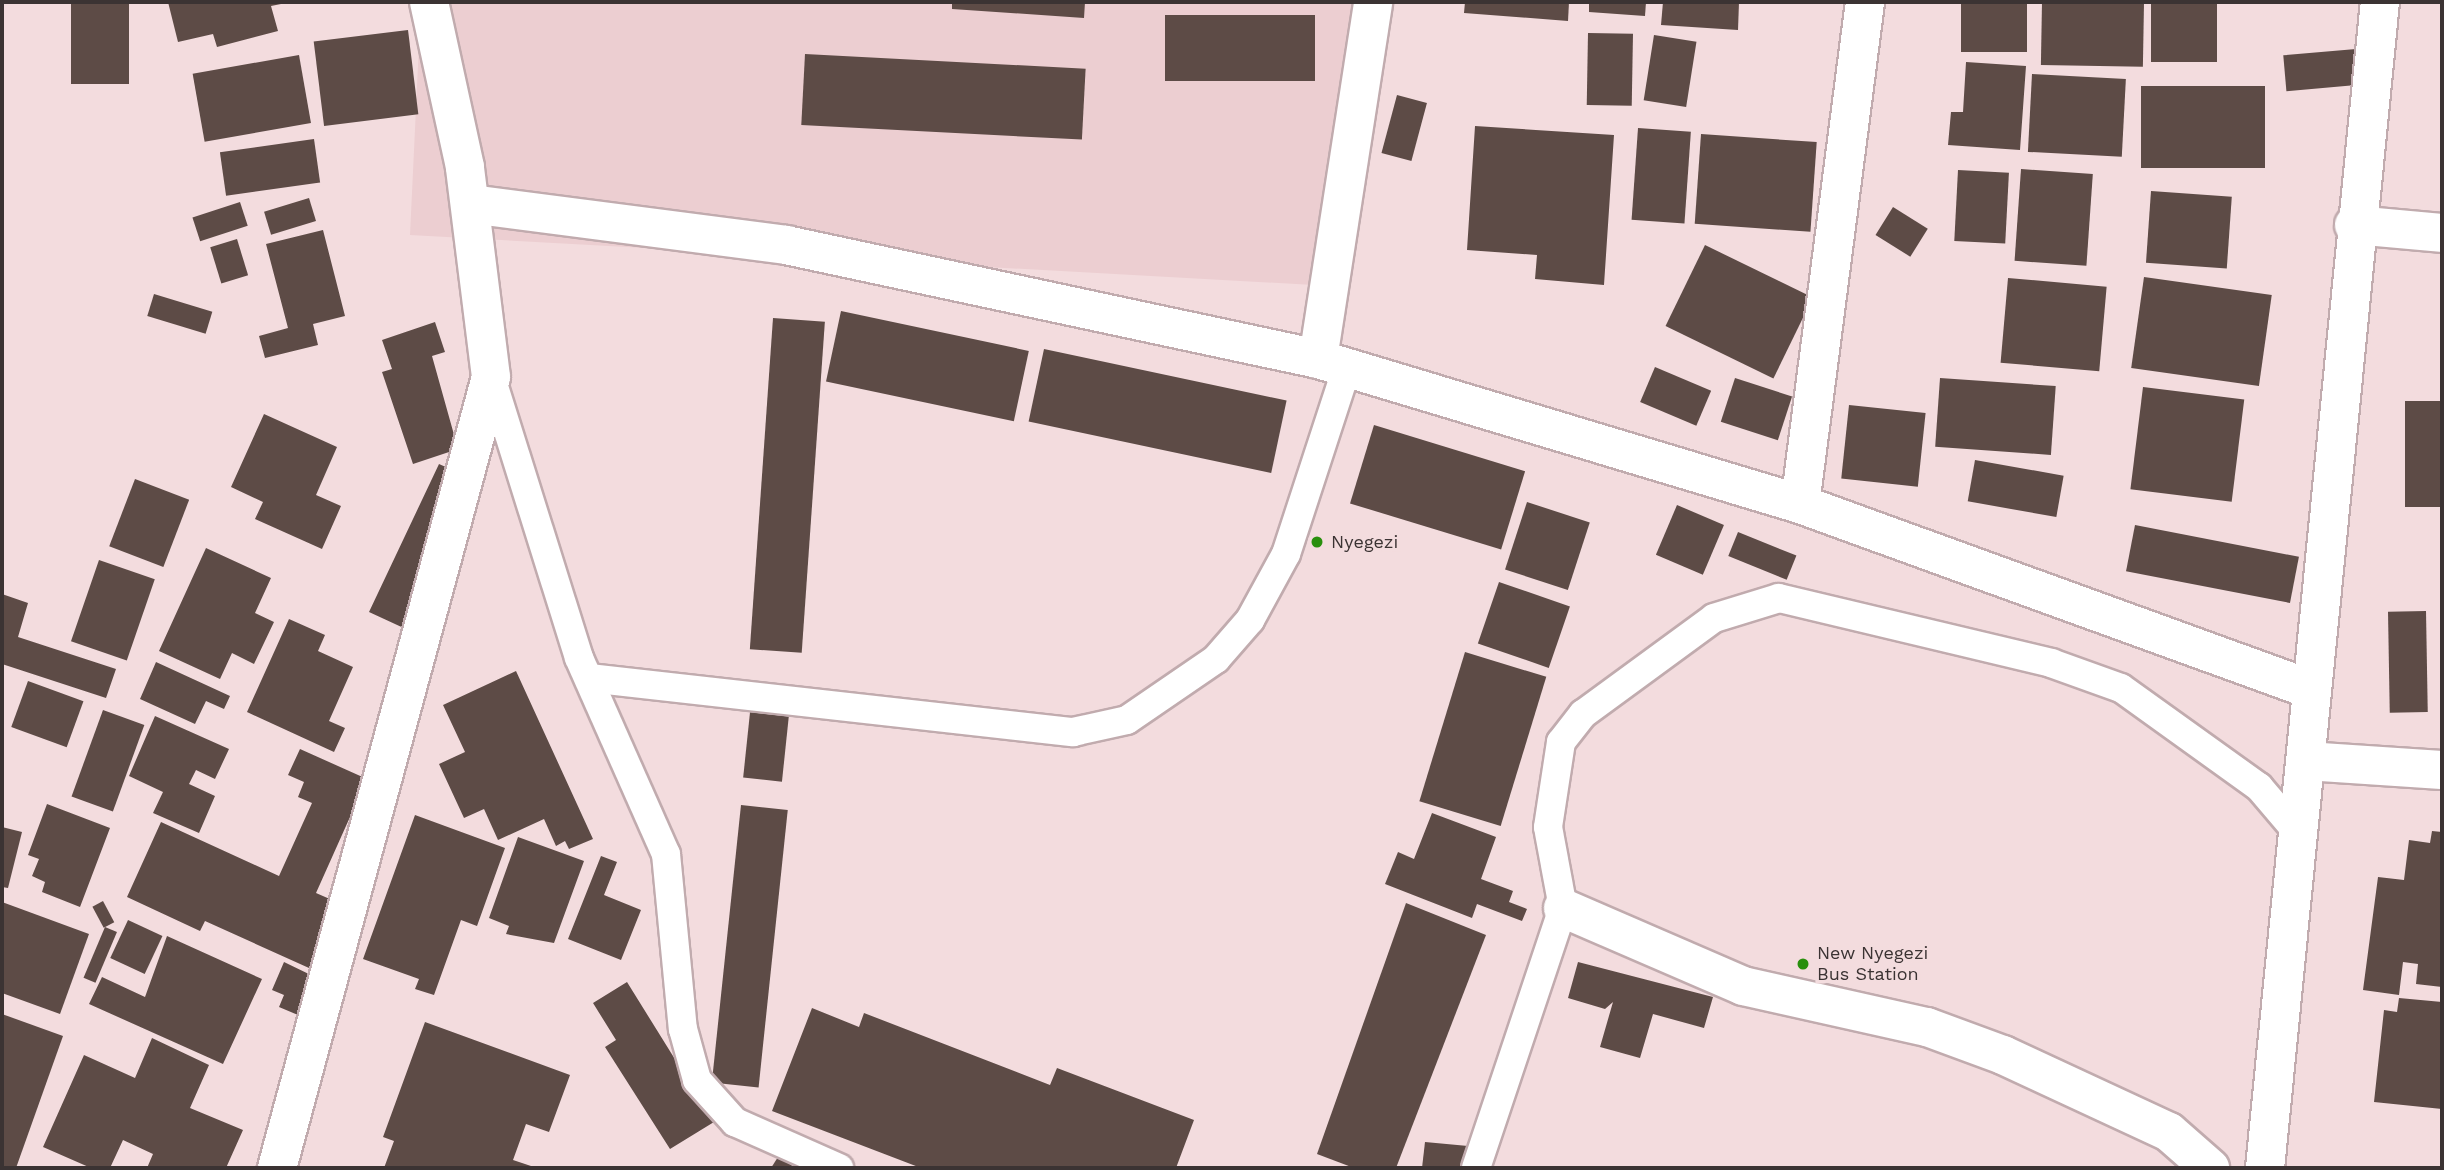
<!DOCTYPE html>
<style>
body{margin:0}
#map{position:relative;width:2444px;height:1170px;overflow:hidden;background:#f3dcde;font-family:"Work Sans",sans-serif}
div>[style]{position:absolute}
[style*='--x']{left:calc(var(--x)*1px);top:calc(var(--y)*1px);width:calc(var(--w)*1px);rotate:calc(var(--a)*1deg)}
.built>*{inset:0;background:#ecced1}
.building>*{inset:0;background:#5d4b46;transform-origin:0 0}
.roads{filter:drop-shadow(2px 0 #c1abae) drop-shadow(-2px 0 #c1abae) drop-shadow(0 2px #c1abae) drop-shadow(0 -2px #c1abae)}
.lane>*{height:28px;margin:-14px;padding:0 14px;transform-origin:14px;border-radius:14px;background:#fff}
.street>*{height:38px;margin:-19px;padding:0 19px;transform-origin:19px;border-radius:19px;background:#fff}
.dots>*{width:19px;height:19px;translate:-50% -50%;box-sizing:border-box;border:4px solid #f3dcde;border-radius:50%}
span{translate:-50% -50%;white-space:nowrap;text-align:center;line-height:1.15;-webkit-text-stroke:7px #f3dcde;paint-order:stroke}
.poi-label{font-size:18px;color:#3b3333}
.left{translate:0 -50%;text-align:left}
.frame{position:absolute;inset:0;border:4px solid #3b3333;pointer-events:none}
</style>
<div id="map">
<div class="built">
<i style="clip-path:polygon(421px 2px,1358px 2px,1331px 286px,410px 235px)"></i>
</div>
<div class="building">
<i style="left:71px;top:2px;width:58px;height:82px"></i>
<i style="clip-path:polygon(168px 2px,286px 2px,286px 3px,271px 6px,278px 31px,217px 47px,213px 34px,178px 42px)"></i>
<i style="clip-path:polygon(952px 2px,1085px 2px,1084px 18px,952px 9px)"></i>
<i style="clip-path:polygon(1465px 2px,1569px 2px,1568px 21px,1464px 13px)"></i>
<i style="clip-path:polygon(1589px 2px,1646px 2px,1645px 16px,1589px 12px)"></i>
<i style="clip-path:polygon(1663px 2px,1739px 2px,1738px 30px,1661px 25px)"></i>
<i style="left:1961px;top:2px;width:66px;height:50px"></i>
<i style="left:2042px;top:2px;width:102px;height:63px;rotate:1deg"></i>
<i style="left:2151px;top:2px;width:66px;height:60px"></i>
<i style="left:1315px;top:15px;width:66px;height:150px;rotate:90deg"></i>
<i style="left:408px;top:30px;width:85px;height:95px;rotate:83deg"></i>
<i style="left:1588px;top:33px;width:45px;height:72px;rotate:1deg"></i>
<i style="left:1654px;top:35px;width:43px;height:66px;rotate:9deg"></i>
<i style="left:2356px;top:49px;width:36px;height:73px;rotate:85deg"></i>
<i style="left:805px;top:54px;width:281px;height:71px;rotate:3deg"></i>
<i style="left:299px;top:55px;width:69px;height:108px;rotate:80deg"></i>
<i style="clip-path:polygon(1966px 62px,2026px 66px,2020px 150px,1948px 145px,1951px 112px,1963px 112px)"></i>
<i style="left:2032px;top:74px;width:94px;height:78px;rotate:3deg"></i>
<i style="left:2141px;top:86px;width:124px;height:82px"></i>
<i style="left:1397px;top:95px;width:31px;height:60px;rotate:15deg"></i>
<i style="clip-path:polygon(1475px 126px,1614px 135px,1604px 285px,1535px 279px,1537px 255px,1467px 250px)"></i>
<i style="left:1638px;top:128px;width:53px;height:92px;rotate:4deg"></i>
<i style="left:1701px;top:134px;width:116px;height:90px;rotate:4deg"></i>
<i style="left:314px;top:139px;width:44px;height:95px;rotate:82deg"></i>
<i style="left:2021px;top:169px;width:72px;height:92px;rotate:4deg"></i>
<i style="left:1958px;top:170px;width:51px;height:71px;rotate:3deg"></i>
<i style="left:2151px;top:191px;width:81px;height:72px;rotate:4deg"></i>
<i style="left:309px;top:198px;width:24px;height:47px;rotate:73deg"></i>
<i style="left:240px;top:202px;width:25px;height:50px;rotate:72deg"></i>
<i style="left:1893px;top:207px;width:41px;height:33px;rotate:32deg"></i>
<i style="clip-path:polygon(323px 230px,345px 316px,313px 324px,318px 345px,265px 358px,259px 336px,288px 328px,266px 244px)"></i>
<i style="left:237px;top:239px;width:38px;height:28px;rotate:73deg"></i>
<i style="left:1705px;top:245px;width:120px;height:90px;rotate:26deg"></i>
<i style="left:2144px;top:277px;width:129px;height:92px;rotate:8deg"></i>
<i style="left:2008px;top:278px;width:99px;height:85px;rotate:5deg"></i>
<i style="left:154px;top:294px;width:61px;height:23px;rotate:17deg"></i>
<i style="left:841px;top:311px;width:192px;height:72px;rotate:12deg"></i>
<i style="left:773px;top:318px;width:52px;height:332px;rotate:4deg"></i>
<i style="clip-path:polygon(435px 322px,445px 352px,432px 356px,458px 449px,413px 464px,382px 372px,392px 369px,382px 340px)"></i>
<i style="left:1044px;top:349px;width:248px;height:74px;rotate:12deg"></i>
<i style="left:1655px;top:367px;width:61px;height:38px;rotate:23deg"></i>
<i style="left:1735px;top:378px;width:60px;height:46px;rotate:18deg"></i>
<i style="left:1940px;top:378px;width:116px;height:69px;rotate:4deg"></i>
<i style="left:2143px;top:387px;width:102px;height:103px;rotate:7deg"></i>
<i style="left:2442px;top:401px;width:106px;height:37px;rotate:90deg"></i>
<i style="left:1849px;top:405px;width:77px;height:74px;rotate:6deg"></i>
<i style="clip-path:polygon(264px 414px,337px 447px,316px 495px,341px 506px,322px 549px,255px 519px,263px 502px,231px 487px)"></i>
<i style="left:1374px;top:425px;width:158px;height:82px;rotate:17deg"></i>
<i style="left:1975px;top:460px;width:90px;height:42px;rotate:10deg"></i>
<i style="clip-path:polygon(439px 464px,466px 476px,409px 600px,433px 610px,421px 636px,369px 612px)"></i>
<i style="left:135px;top:479px;width:58px;height:72px;rotate:21deg"></i>
<i style="left:1527px;top:502px;width:66px;height:71px;rotate:18deg"></i>
<i style="left:1677px;top:505px;width:51px;height:54px;rotate:23deg"></i>
<i style="left:2135px;top:525px;width:167px;height:47px;rotate:11deg"></i>
<i style="left:1738px;top:532px;width:63px;height:26px;rotate:22deg"></i>
<i style="clip-path:polygon(206px 548px,271px 578px,255px 613px,274px 622px,254px 664px,232px 653px,220px 679px,159px 651px)"></i>
<i style="left:99px;top:560px;width:59px;height:86px;rotate:19deg"></i>
<i style="left:1499px;top:582px;width:75px;height:65px;rotate:19deg"></i>
<i style="clip-path:polygon(2px 594px,28px 603px,18px 637px,116px 669px,106px 698px,2px 664px)"></i>
<i style="left:2426px;top:611px;width:101px;height:38px;rotate:89deg"></i>
<i style="clip-path:polygon(289px 619px,325px 635px,318px 651px,353px 667px,329px 721px,345px 728px,334px 752px,247px 712px)"></i>
<i style="left:1465px;top:652px;width:85px;height:156px;rotate:17deg"></i>
<i style="clip-path:polygon(156px 662px,230px 696px,224px 709px,206px 701px,195px 724px,140px 699px)"></i>
<i style="clip-path:polygon(516px 671px,593px 839px,569px 849px,565px 841px,556px 846px,544px 819px,498px 840px,484px 809px,464px 818px,439px 764px,465px 752px,443px 705px)"></i>
<i style="left:28px;top:681px;width:59px;height:49px;rotate:20deg"></i>
<i style="left:751px;top:703px;width:39px;height:75px;rotate:6deg"></i>
<i style="left:103px;top:710px;width:44px;height:92px;rotate:20deg"></i>
<i style="clip-path:polygon(155px 716px,229px 749px,215px 779px,196px 770px,189px 784px,215px 796px,199px 833px,153px 813px,163px 792px,129px 776px)"></i>
<i style="clip-path:polygon(300px 749px,367px 779px,316px 893px,339px 903px,309px 968px,205px 921px,200px 931px,127px 897px,161px 822px,279px 876px,312px 803px,298px 797px,304px 782px,288px 775px)"></i>
<i style="clip-path:polygon(47px 804px,110px 828px,80px 907px,42px 892px,45px 882px,32px 876px,39px 859px,28px 855px)"></i>
<i style="left:741px;top:805px;width:47px;height:279px;rotate:6deg"></i>
<i style="clip-path:polygon(1432px 813px,1496px 837px,1481px 879px,1513px 891px,1509px 902px,1527px 909px,1522px 921px,1477px 904px,1472px 918px,1385px 884px,1398px 852px,1414px 859px)"></i>
<i style="clip-path:polygon(415px 815px,505px 848px,477px 926px,461px 920px,434px 995px,415px 989px,419px 979px,363px 959px)"></i>
<i style="clip-path:polygon(2px 827px,22px 832px,8px 888px,2px 887px)"></i>
<i style="clip-path:polygon(2432px 831px,2442px 832px,2442px 987px,2416px 984px,2418px 964px,2403px 962px,2399px 995px,2363px 990px,2378px 877px,2404px 880px,2409px 840px,2430px 843px)"></i>
<i style="clip-path:polygon(518px 837px,584px 861px,554px 943px,506px 934px,509px 926px,489px 918px)"></i>
<i style="clip-path:polygon(601px 856px,617px 862px,604px 895px,641px 910px,621px 960px,568px 939px)"></i>
<i style="left:103px;top:901px;width:24px;height:12px;rotate:62deg"></i>
<i style="clip-path:polygon(2px 902px,89px 934px,60px 1014px,2px 993px)"></i>
<i style="clip-path:polygon(1406px 903px,1486px 935px,1396px 1168px,1354px 1168px,1317px 1154px)"></i>
<i style="left:128px;top:920px;width:38px;height:42px;rotate:25deg"></i>
<i style="left:105px;top:927px;width:13px;height:55px;rotate:23deg"></i>
<i style="clip-path:polygon(167px 936px,262px 979px,223px 1064px,89px 1004px,102px 977px,145px 997px)"></i>
<i style="clip-path:polygon(284px 962px,315px 977px,298px 1015px,279px 1007px,284px 995px,272px 990px)"></i>
<i style="clip-path:polygon(1578px 962px,1713px 997px,1704px 1028px,1653px 1014px,1640px 1058px,1600px 1047px,1613px 1002px,1605px 1009px,1568px 998px)"></i>
<i style="clip-path:polygon(627px 982px,714px 1122px,670px 1149px,605px 1047px,616px 1040px,593px 1003px)"></i>
<i style="clip-path:polygon(2399px 998px,2442px 1002px,2442px 1109px,2374px 1102px,2384px 1010px,2397px 1012px)"></i>
<i style="clip-path:polygon(812px 1008px,859px 1027px,864px 1013px,1050px 1085px,1057px 1068px,1194px 1120px,1176px 1168px,921px 1168px,772px 1111px)"></i>
<i style="clip-path:polygon(2px 1014px,63px 1036px,16px 1168px,2px 1168px)"></i>
<i style="clip-path:polygon(425px 1022px,570px 1075px,549px 1132px,526px 1124px,513px 1160px,537px 1168px,384px 1168px,394px 1141px,383px 1137px)"></i>
<i style="clip-path:polygon(152px 1038px,209px 1065px,190px 1108px,243px 1130px,226px 1168px,147px 1168px,153px 1154px,123px 1140px,110px 1168px,91px 1168px,43px 1147px,84px 1055px,135px 1078px)"></i>
<i style="clip-path:polygon(1425px 1142px,1468px 1146px,1466px 1168px,1422px 1168px)"></i>
<i style="clip-path:polygon(778px 1157px,796px 1168px,771px 1168px)"></i>
</div>
<div class="roads">
<div class="lane">
<i style="--x:491;--y:377;--w:294;--a:72.6"></i>
<i style="--x:579;--y:658;--w:214;--a:66.1"></i>
<i style="--x:666;--y:854;--w:176;--a:84.5"></i>
<i style="--x:683;--y:1029;--w:53;--a:74.6"></i>
<i style="--x:697;--y:1080;--w:57;--a:47.9"></i>
<i style="--x:735;--y:1122;--w:114;--a:23.9"></i>
<i style="--x:589;--y:678;--w:487;--a:6.4"></i>
<i style="--x:1073;--y:732;--w:55;--a:-12.5"></i>
<i style="--x:1127;--y:720;--w:108;--a:-34.4"></i>
<i style="--x:1216;--y:659;--w:52;--a:-48.9"></i>
<i style="--x:1250;--y:620;--w:75;--a:-61.4"></i>
<i style="--x:1286;--y:554;--w:197;--a:-71.9"></i>
<i style="--x:1476;--y:1168;--w:274;--a:-71.5"></i>
<i style="--x:1563;--y:908;--w:82;--a:-100.5"></i>
<i style="--x:1548;--y:827;--w:86;--a:-81.3"></i>
<i style="--x:1561;--y:742;--w:36;--a:-52"></i>
<i style="--x:1583;--y:714;--w:162;--a:-36.2"></i>
<i style="--x:1714;--y:618;--w:68;--a:-17.1"></i>
<i style="--x:1779;--y:598;--w:280;--a:13.4"></i>
<i style="--x:2051;--y:663;--w:74;--a:19.7"></i>
<i style="--x:2121;--y:688;--w:170;--a:35.7"></i>
<i style="--x:2259;--y:787;--w:62;--a:49.6"></i>
</div>
<div class="street">
<i style="--x:471;--y:204;--w:318;--a:7.4"></i>
<i style="--x:786;--y:245;--w:544;--a:12.09"></i>
<i style="--x:1318;--y:359;--w:503;--a:16.74"></i>
<i style="--x:1800;--y:504;--w:543;--a:19.94"></i>
<i style="--x:2354;--y:225;--w:88;--a:5.2"></i>
<i style="--x:1318;--y:359;--w:361;--a:-81.2"></i>
<i style="--x:1800;--y:504;--w:506;--a:-82.62"></i>
<i style="--x:2306;--y:761;--w:136;--a:3.8"></i>
<i style="--x:1563;--y:908;--w:196;--a:23.4"></i>
<i style="--x:1743;--y:986;--w:189;--a:12.6"></i>
<i style="--x:1927;--y:1027;--w:81;--a:20.2"></i>
<i style="--x:2003;--y:1055;--w:183;--a:24.9"></i>
<i style="--x:2169;--y:1132;--w:55;--a:41.3"></i>
<i style="--x:277;--y:1168;--w:819;--a:-74.86"></i>
<i style="--x:491;--y:377;--w:212;--a:-97.1"></i>
<i style="--x:465;--y:167;--w:169;--a:-102.3"></i>
<i style="--x:2265;--y:1168;--w:1172;--a:-84.37"></i>
</div>
</div>
<div class="dots">
<i style="left:1317px;top:542px;background:#298f0d"></i>
<i style="left:1803px;top:964px;background:#298f0d"></i>
</div>
<div class="poi-label">
<span class="left" style="left:1331px;top:542px">Nyegezi</span>
<span class="left" style="left:1817px;top:964px">New Nyegezi<br>Bus Station</span>
</div>
<div class="frame"></div>
</div>
